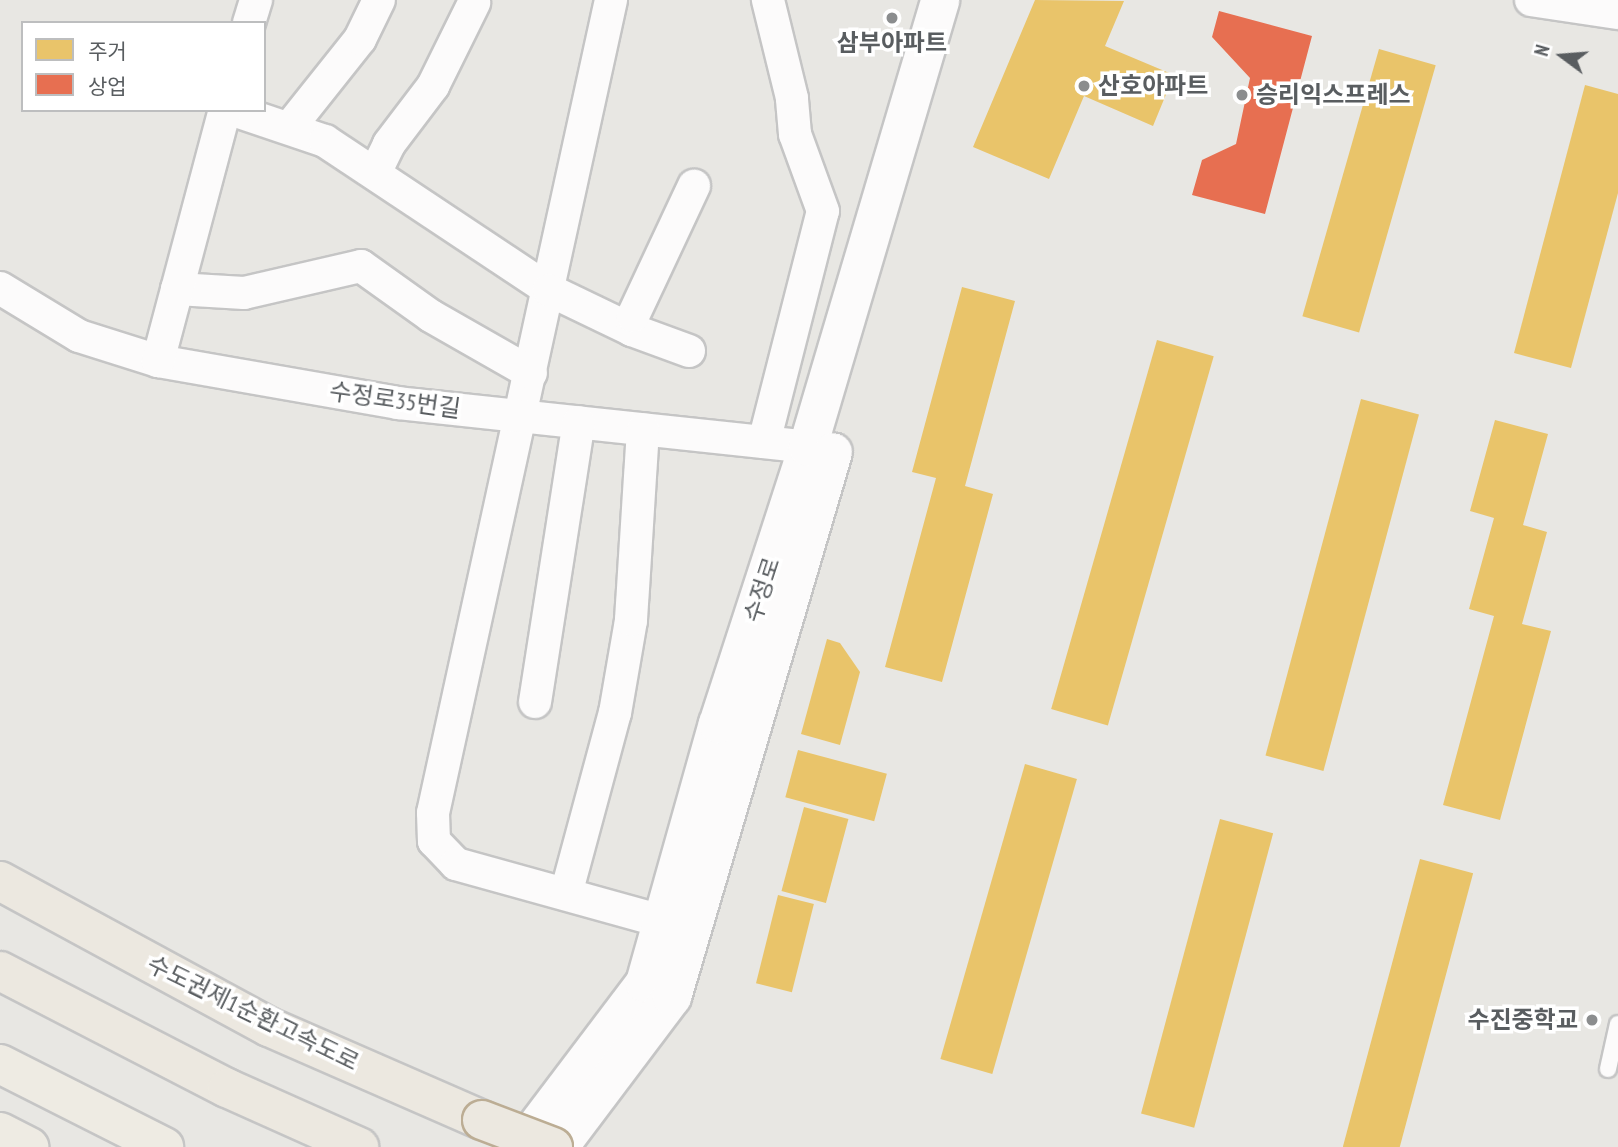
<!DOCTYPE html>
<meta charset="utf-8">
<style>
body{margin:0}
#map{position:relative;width:1618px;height:1147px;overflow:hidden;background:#e8e7e3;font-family:"PT Sans Narrow","Noto Sans KR",sans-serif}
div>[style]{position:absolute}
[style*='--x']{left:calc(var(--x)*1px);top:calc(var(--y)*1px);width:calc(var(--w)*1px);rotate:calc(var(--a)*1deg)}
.homes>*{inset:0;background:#e9c46a;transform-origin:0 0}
.shops>*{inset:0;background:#e76f51}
.roads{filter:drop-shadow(2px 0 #c5c5c5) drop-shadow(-2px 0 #c5c5c5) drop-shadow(0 2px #c5c5c5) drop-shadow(0 -2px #c5c5c5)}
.service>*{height:16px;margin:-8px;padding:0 8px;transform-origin:8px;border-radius:8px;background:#fcfbfb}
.minor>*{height:32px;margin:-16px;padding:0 16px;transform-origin:16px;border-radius:16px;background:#fcfbfb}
.secondary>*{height:38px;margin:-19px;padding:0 19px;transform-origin:19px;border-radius:19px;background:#fcfbfb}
.trunk>*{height:38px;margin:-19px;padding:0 19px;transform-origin:19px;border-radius:19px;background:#eeebe3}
.motorway>*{height:38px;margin:-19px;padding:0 19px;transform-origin:19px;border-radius:19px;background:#ece8e0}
.bridges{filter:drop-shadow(2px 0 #bcad94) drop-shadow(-2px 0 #bcad94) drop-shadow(0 2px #bcad94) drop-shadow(0 -2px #bcad94)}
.motorway-bridge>*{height:38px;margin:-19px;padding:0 19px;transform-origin:19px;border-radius:19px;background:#ece8e0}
.dots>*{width:19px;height:19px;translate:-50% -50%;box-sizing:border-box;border:4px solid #fff;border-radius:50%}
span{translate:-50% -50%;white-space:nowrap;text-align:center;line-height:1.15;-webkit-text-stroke:7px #fff;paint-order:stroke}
.poi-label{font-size:24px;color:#595d60;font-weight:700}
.left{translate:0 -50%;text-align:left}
.right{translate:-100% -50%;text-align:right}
.street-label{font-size:24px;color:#595d60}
.legend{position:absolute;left:21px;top:21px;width:245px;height:91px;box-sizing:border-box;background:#fff;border:2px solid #bdbebf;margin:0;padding:9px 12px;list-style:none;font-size:21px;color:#595d60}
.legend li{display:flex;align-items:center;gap:14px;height:35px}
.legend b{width:35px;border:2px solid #bdbebf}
.north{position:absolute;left:1527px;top:21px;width:70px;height:70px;-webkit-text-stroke:5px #fff;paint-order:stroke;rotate:286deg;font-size:19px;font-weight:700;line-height:28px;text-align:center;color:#595d60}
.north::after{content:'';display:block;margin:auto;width:24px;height:32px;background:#595d60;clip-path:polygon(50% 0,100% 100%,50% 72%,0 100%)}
</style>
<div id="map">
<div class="homes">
<i style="clip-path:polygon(1035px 0,1124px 1px,1105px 46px,1174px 75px,1153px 126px,1084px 96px,1049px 179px,973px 147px)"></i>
<i style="left:1379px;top:49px;width:59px;height:278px;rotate:16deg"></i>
<i style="clip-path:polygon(1585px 85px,1618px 94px,1618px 193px,1571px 368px,1514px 353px)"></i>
<i style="clip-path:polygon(962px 287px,1015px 301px,965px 486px,993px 494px,942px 682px,885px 667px,936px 478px,912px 472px)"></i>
<i style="left:1157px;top:340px;width:59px;height:384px;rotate:16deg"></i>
<i style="left:1361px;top:399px;width:60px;height:369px;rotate:15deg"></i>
<i style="clip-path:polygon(1495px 420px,1548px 434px,1523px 525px,1547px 532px,1522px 624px,1551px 631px,1500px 820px,1443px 805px,1494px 616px,1469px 609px,1494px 518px,1470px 511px)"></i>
<i style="clip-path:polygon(827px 639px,840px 643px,860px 672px,840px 745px,801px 734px)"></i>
<i style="left:798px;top:750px;width:92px;height:49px;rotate:15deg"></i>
<i style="left:1025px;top:764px;width:54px;height:307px;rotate:16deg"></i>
<i style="left:804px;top:807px;width:46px;height:87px;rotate:15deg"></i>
<i style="left:1220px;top:819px;width:55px;height:305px;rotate:15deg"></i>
<i style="left:1420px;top:859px;width:55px;height:298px;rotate:15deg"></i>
<i style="left:778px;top:895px;width:37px;height:91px;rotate:14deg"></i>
</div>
<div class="shops">
<i style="clip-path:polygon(1219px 11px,1312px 36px,1265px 214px,1192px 195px,1202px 160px,1236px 144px,1250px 78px,1212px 37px)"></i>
</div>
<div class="roads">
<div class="service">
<i style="--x:1608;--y:1069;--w:46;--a:-77.5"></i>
</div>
<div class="minor">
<i style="--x:611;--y:0;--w:832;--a:102.35"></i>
<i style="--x:433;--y:813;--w:28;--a:88"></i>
<i style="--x:434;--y:841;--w:32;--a:46"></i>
<i style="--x:456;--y:864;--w:214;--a:15.5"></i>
<i style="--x:1531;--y:0;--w:88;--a:8.5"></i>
<i style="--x:249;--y:23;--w:24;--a:-73"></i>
<i style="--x:233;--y:110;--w:97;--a:18.6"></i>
<i style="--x:325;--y:141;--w:269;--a:33.6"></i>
<i style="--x:549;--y:290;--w:92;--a:25.7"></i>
<i style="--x:290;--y:127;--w:112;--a:-51.5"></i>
<i style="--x:360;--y:39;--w:43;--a:-64"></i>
<i style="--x:375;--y:173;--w:32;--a:-64"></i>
<i style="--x:389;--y:144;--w:73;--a:-52.8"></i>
<i style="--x:433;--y:86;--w:93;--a:-63.7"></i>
<i style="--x:0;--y:288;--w:92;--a:31.3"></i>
<i style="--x:79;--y:336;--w:83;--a:17.6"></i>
<i style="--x:158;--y:361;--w:244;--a:9.9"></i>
<i style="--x:398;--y:403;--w:412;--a:6.1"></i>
<i style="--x:177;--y:289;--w:67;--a:3.4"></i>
<i style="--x:244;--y:293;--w:120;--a:-13"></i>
<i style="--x:361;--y:266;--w:86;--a:35.5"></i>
<i style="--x:431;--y:316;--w:115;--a:29.7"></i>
<i style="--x:689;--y:351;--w:61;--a:-159.8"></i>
<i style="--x:632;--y:330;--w:14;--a:-86"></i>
<i style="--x:633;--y:316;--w:144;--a:-64.9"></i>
<i style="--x:158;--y:361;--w:260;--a:-75.1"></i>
<i style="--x:764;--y:442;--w:238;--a:-75.7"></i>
<i style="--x:823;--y:211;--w:82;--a:-110"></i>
<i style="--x:795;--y:134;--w:36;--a:-95"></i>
<i style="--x:792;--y:98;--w:101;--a:-103.8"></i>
<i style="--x:535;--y:702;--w:283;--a:-81.1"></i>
<i style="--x:566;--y:894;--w:188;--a:-74.9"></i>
<i style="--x:615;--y:713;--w:94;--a:-80.2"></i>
<i style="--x:631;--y:620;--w:191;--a:-86.4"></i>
</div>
<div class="secondary">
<i style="--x:521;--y:1147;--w:206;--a:-52.9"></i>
<i style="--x:645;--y:983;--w:269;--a:-74.3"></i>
<i style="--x:718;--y:724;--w:291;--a:-72"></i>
<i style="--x:808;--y:447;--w:466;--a:-73.5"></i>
<i style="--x:559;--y:1147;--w:188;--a:-53"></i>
<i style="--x:672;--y:997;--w:568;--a:-73.54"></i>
</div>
<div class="trunk">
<i style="--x:0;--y:1064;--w:184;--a:26.8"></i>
<i style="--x:0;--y:1132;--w:33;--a:27"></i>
</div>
<div class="motorway">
<i style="--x:0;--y:881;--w:306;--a:28.5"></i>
<i style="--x:269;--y:1027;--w:232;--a:23.6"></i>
<i style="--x:0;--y:971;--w:255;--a:27.3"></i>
<i style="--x:227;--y:1088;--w:145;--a:24.1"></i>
</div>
</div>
<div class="bridges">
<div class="motorway-bridge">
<i style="--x:482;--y:1120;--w:76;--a:20.8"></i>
</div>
</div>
<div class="dots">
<i style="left:892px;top:18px;background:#8b8d8e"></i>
<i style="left:1084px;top:86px;background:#8b8d8e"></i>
<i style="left:1242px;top:95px;background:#8b8d8e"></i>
<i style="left:1592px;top:1020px;background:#8b8d8e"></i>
</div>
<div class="poi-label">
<span style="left:892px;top:43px">삼부아파트</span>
<span class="left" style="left:1098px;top:86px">산호아파트</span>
<span class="left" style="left:1256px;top:95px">승리익스프레스</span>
<span class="right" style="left:1578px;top:1020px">수진중학교</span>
</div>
<div class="street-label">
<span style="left:395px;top:400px;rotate:8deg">수정로35번길</span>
<span style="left:762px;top:590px;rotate:-72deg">수정로</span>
<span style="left:253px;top:1013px;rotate:26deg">수도권제1순환고속도로</span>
</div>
<ul class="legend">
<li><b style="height:19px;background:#e9c46a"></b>주거</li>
<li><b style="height:19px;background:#e76f51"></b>상업</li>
</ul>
<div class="north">N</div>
</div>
